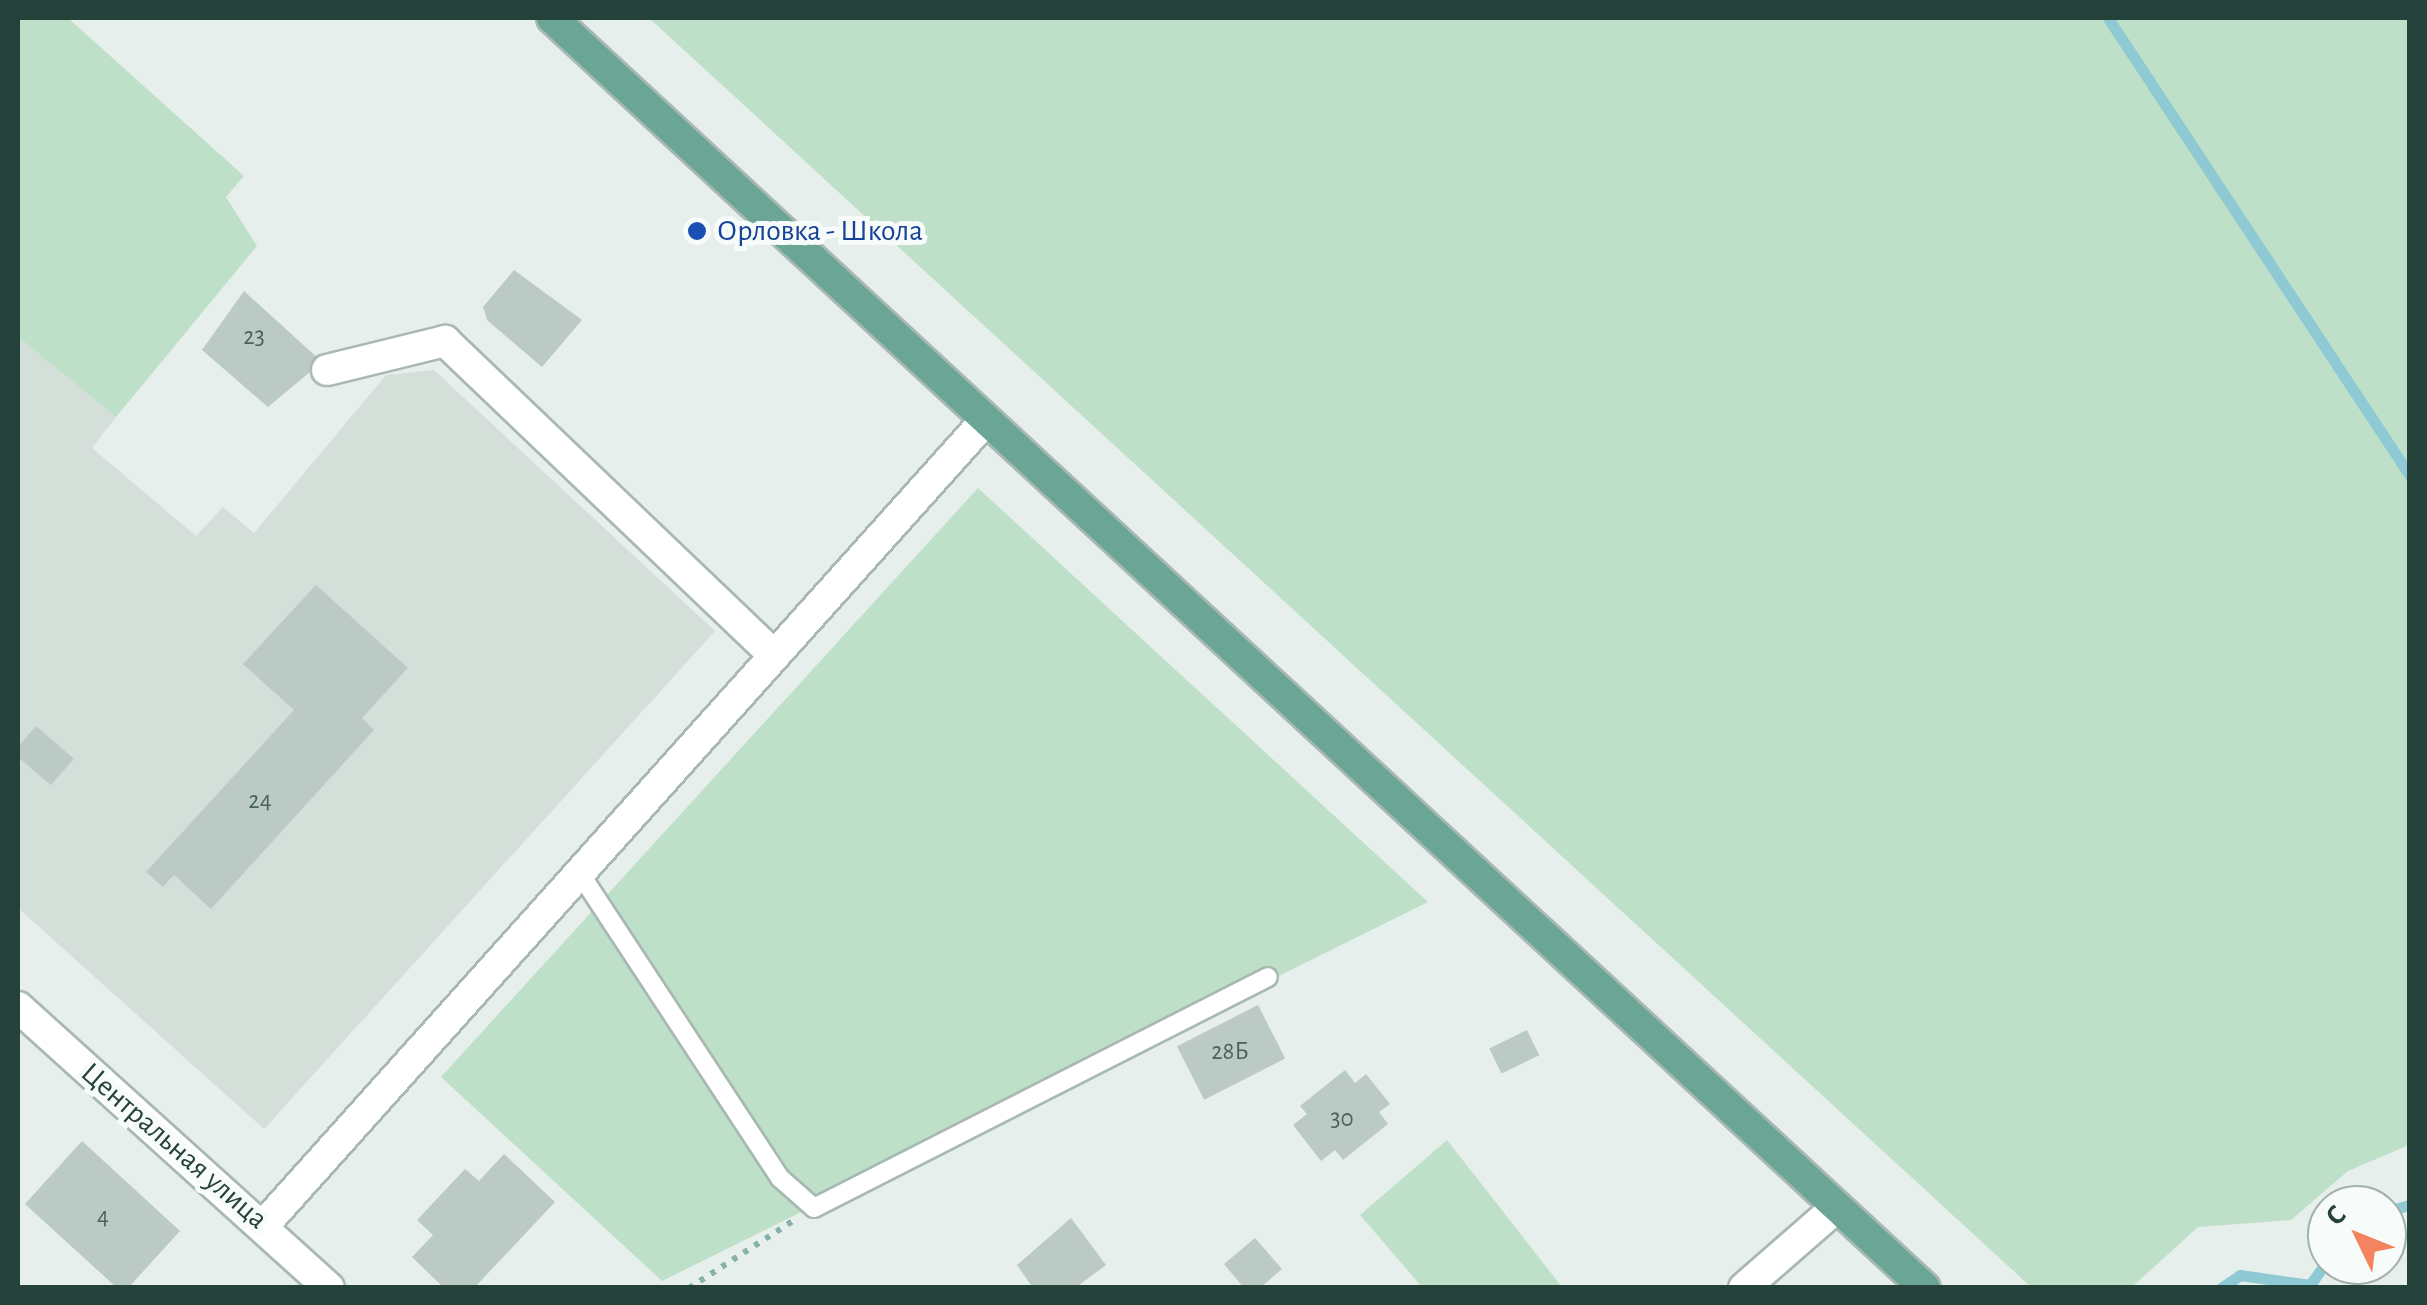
<!DOCTYPE html>
<meta charset="utf-8">
<style>
body{margin:0}
#map{position:relative;width:2427px;height:1305px;overflow:hidden;background:#e6efeb;font-family:"Alegreya Sans",sans-serif}
div>[style]{position:absolute}
[style*='--x']{left:calc(var(--x)*1px);top:calc(var(--y)*1px);width:calc(var(--w)*1px);rotate:calc(var(--a)*1deg)}
.built>*{inset:0;background:#d4dfda}
.green>*{inset:0;background:#bfe0c8}
.stream>*{height:11px;margin:-5.5px;padding:0 5.5px;transform-origin:5.5px;border-radius:5.5px;background:#8ec9d4}
.building>*{inset:0;background:#bbcac4;transform-origin:0 0}
.path>*{height:6px;margin-top:-3px;transform-origin:0;background:repeating-linear-gradient(90deg,#86b3a5 0 5px,transparent 0 13px)}
.roads{filter:drop-shadow(2px 0 #a8b8b2) drop-shadow(-2px 0 #a8b8b2) drop-shadow(0 2px #a8b8b2) drop-shadow(0 -2px #a8b8b2)}
.service>*{height:18px;margin:-9px;padding:0 9px;transform-origin:9px;border-radius:9px;background:#fff}
.minor>*{height:30px;margin:-15px;padding:0 15px;transform-origin:15px;border-radius:15px;background:#fff}
.primary>*{height:30px;margin:-15px;padding:0 15px;transform-origin:15px;border-radius:15px;background:#6aa596}
.dots>*{width:28px;height:28px;translate:-50% -50%;box-sizing:border-box;border:5px solid #f7fbf9;border-radius:50%}
span{translate:-50% -50%;white-space:nowrap;text-align:center;line-height:1.15;-webkit-text-stroke:10px #f7fbf9;paint-order:stroke}
.number-label{font-size:25px;color:#4a645c}
.number-label span{-webkit-text-stroke-width:0}
.transit-label{font-size:30px;color:#164399}
.left{translate:0 -50%;text-align:left}
.street-label{font-size:30px;color:#24423a}
.frame{position:absolute;inset:0;border:20px solid #24423a;pointer-events:none}
.north{position:absolute;left:2307px;top:1185px;width:100px;height:100px;box-sizing:border-box;background:#f7fbf9;border:2px solid #a3b1ad;border-radius:50%;rotate:313deg;font-size:28px;font-weight:700;line-height:40px;text-align:center;color:#24423a}
.north::after{content:'';display:block;margin:auto;width:35px;height:45px;background:#f4845f;clip-path:polygon(50% 0,100% 100%,50% 72%,0 100%)}
</style>
<div id="map">
<div class="built">
<i style="clip-path:polygon(18px 337px,116px 417px,92px 448px,196px 536px,223px 507px,254px 533px,386px 375px,434px 370px,715px 631px,264px 1129px,18px 908px)"></i>
</div>
<div class="green">
<i style="clip-path:polygon(18px 18px,68px 18px,244px 176px,226px 197px,257px 246px,116px 417px,18px 337px)"></i>
<i style="clip-path:polygon(649px 18px,2409px 18px,2409px 1145px,2348px 1171px,2291px 1220px,2198px 1227px,2132px 1287px,2031px 1287px)"></i>
<i style="clip-path:polygon(978px 488px,1428px 902px,662px 1281px,441px 1077px)"></i>
<i style="clip-path:polygon(1447px 1140px,1562px 1287px,1422px 1287px,1360px 1215px)"></i>
</div>
<div class="stream">
<i style="--x:2108;--y:18;--w:549;--a:56.6"></i>
<i style="--x:2387;--y:1211;--w:24;--a:-15"></i>
<i style="--x:2221;--y:1288;--w:23;--a:-34"></i>
<i style="--x:2240;--y:1275;--w:71;--a:8.1"></i>
<i style="--x:2310;--y:1285;--w:29;--a:-55"></i>
</div>
<div class="building">
<i style="clip-path:polygon(514px 270px,582px 320px,542px 367px,487px 320px,483px 307px)"></i>
<i style="clip-path:polygon(244px 291px,322px 362px,268px 407px,202px 350px)"></i>
<i style="clip-path:polygon(316px 585px,408px 668px,362px 718px,374px 730px,211px 909px,174px 875px,163px 887px,146px 872px,294px 710px,243px 664px)"></i>
<i style="left:36px;top:726px;width:50px;height:35px;rotate:41deg"></i>
<i style="left:1258px;top:1005px;width:60px;height:91px;rotate:63deg"></i>
<i style="left:1527px;top:1030px;width:28px;height:42px;rotate:64deg"></i>
<i style="clip-path:polygon(1345px 1070px,1355px 1083px,1366px 1074px,1390px 1104px,1379px 1112px,1388px 1124px,1343px 1160px,1335px 1150px,1321px 1161px,1293px 1125px,1307px 1114px,1300px 1106px)"></i>
<i style="clip-path:polygon(82px 1141px,180px 1231px,128px 1288px,117px 1288px,25px 1204px)"></i>
<i style="clip-path:polygon(504px 1154px,555px 1202px,474px 1288px,444px 1288px,412px 1257px,433px 1235px,417px 1220px,465px 1169px,479px 1181px)"></i>
<i style="clip-path:polygon(1071px 1218px,1106px 1265px,1075px 1288px,1033px 1288px,1017px 1265px)"></i>
<i style="clip-path:polygon(1255px 1238px,1282px 1269px,1260px 1288px,1244px 1288px,1224px 1264px)"></i>
</div>
<div class="path">
<i style="--x:689;--y:1288;--w:124;--a:-32.8"></i>
</div>
<div class="roads">
<div class="service">
<i style="--x:579;--y:872;--w:366;--a:56.7"></i>
<i style="--x:780;--y:1178;--w:45;--a:41.4"></i>
<i style="--x:814;--y:1208;--w:509;--a:-26.97"></i>
</div>
<div class="minor">
<i style="--x:327;--y:370;--w:122;--a:-13.8"></i>
<i style="--x:445;--y:341;--w:455;--a:43.7"></i>
<i style="--x:18;--y:1007;--w:419;--a:42.1"></i>
<i style="--x:264;--y:1225;--w:1079;--a:-48.12"></i>
<i style="--x:1744;--y:1288;--w:123;--a:-41.1"></i>
</div>
<div class="primary">
<i style="--x:552;--y:18;--w:1870;--a:42.77"></i>
</div>
</div>
<div class="dots">
<i style="left:697px;top:231px;background:#1a4fb4"></i>
</div>
<div class="number-label">
<span style="left:254px;top:337px">23</span>
<span style="left:260px;top:801px">24</span>
<span style="left:1230px;top:1052px">28Б</span>
<span style="left:1342px;top:1119px">30</span>
<span style="left:103px;top:1217px">4</span>
</div>
<div class="transit-label">
<span class="left" style="left:717px;top:231px">Орловка - Школа</span>
</div>
<div class="street-label">
<span style="left:174px;top:1146px;rotate:41deg">Центральная улица</span>
</div>
<div class="frame"></div>
<div class="north">С</div>
</div>
